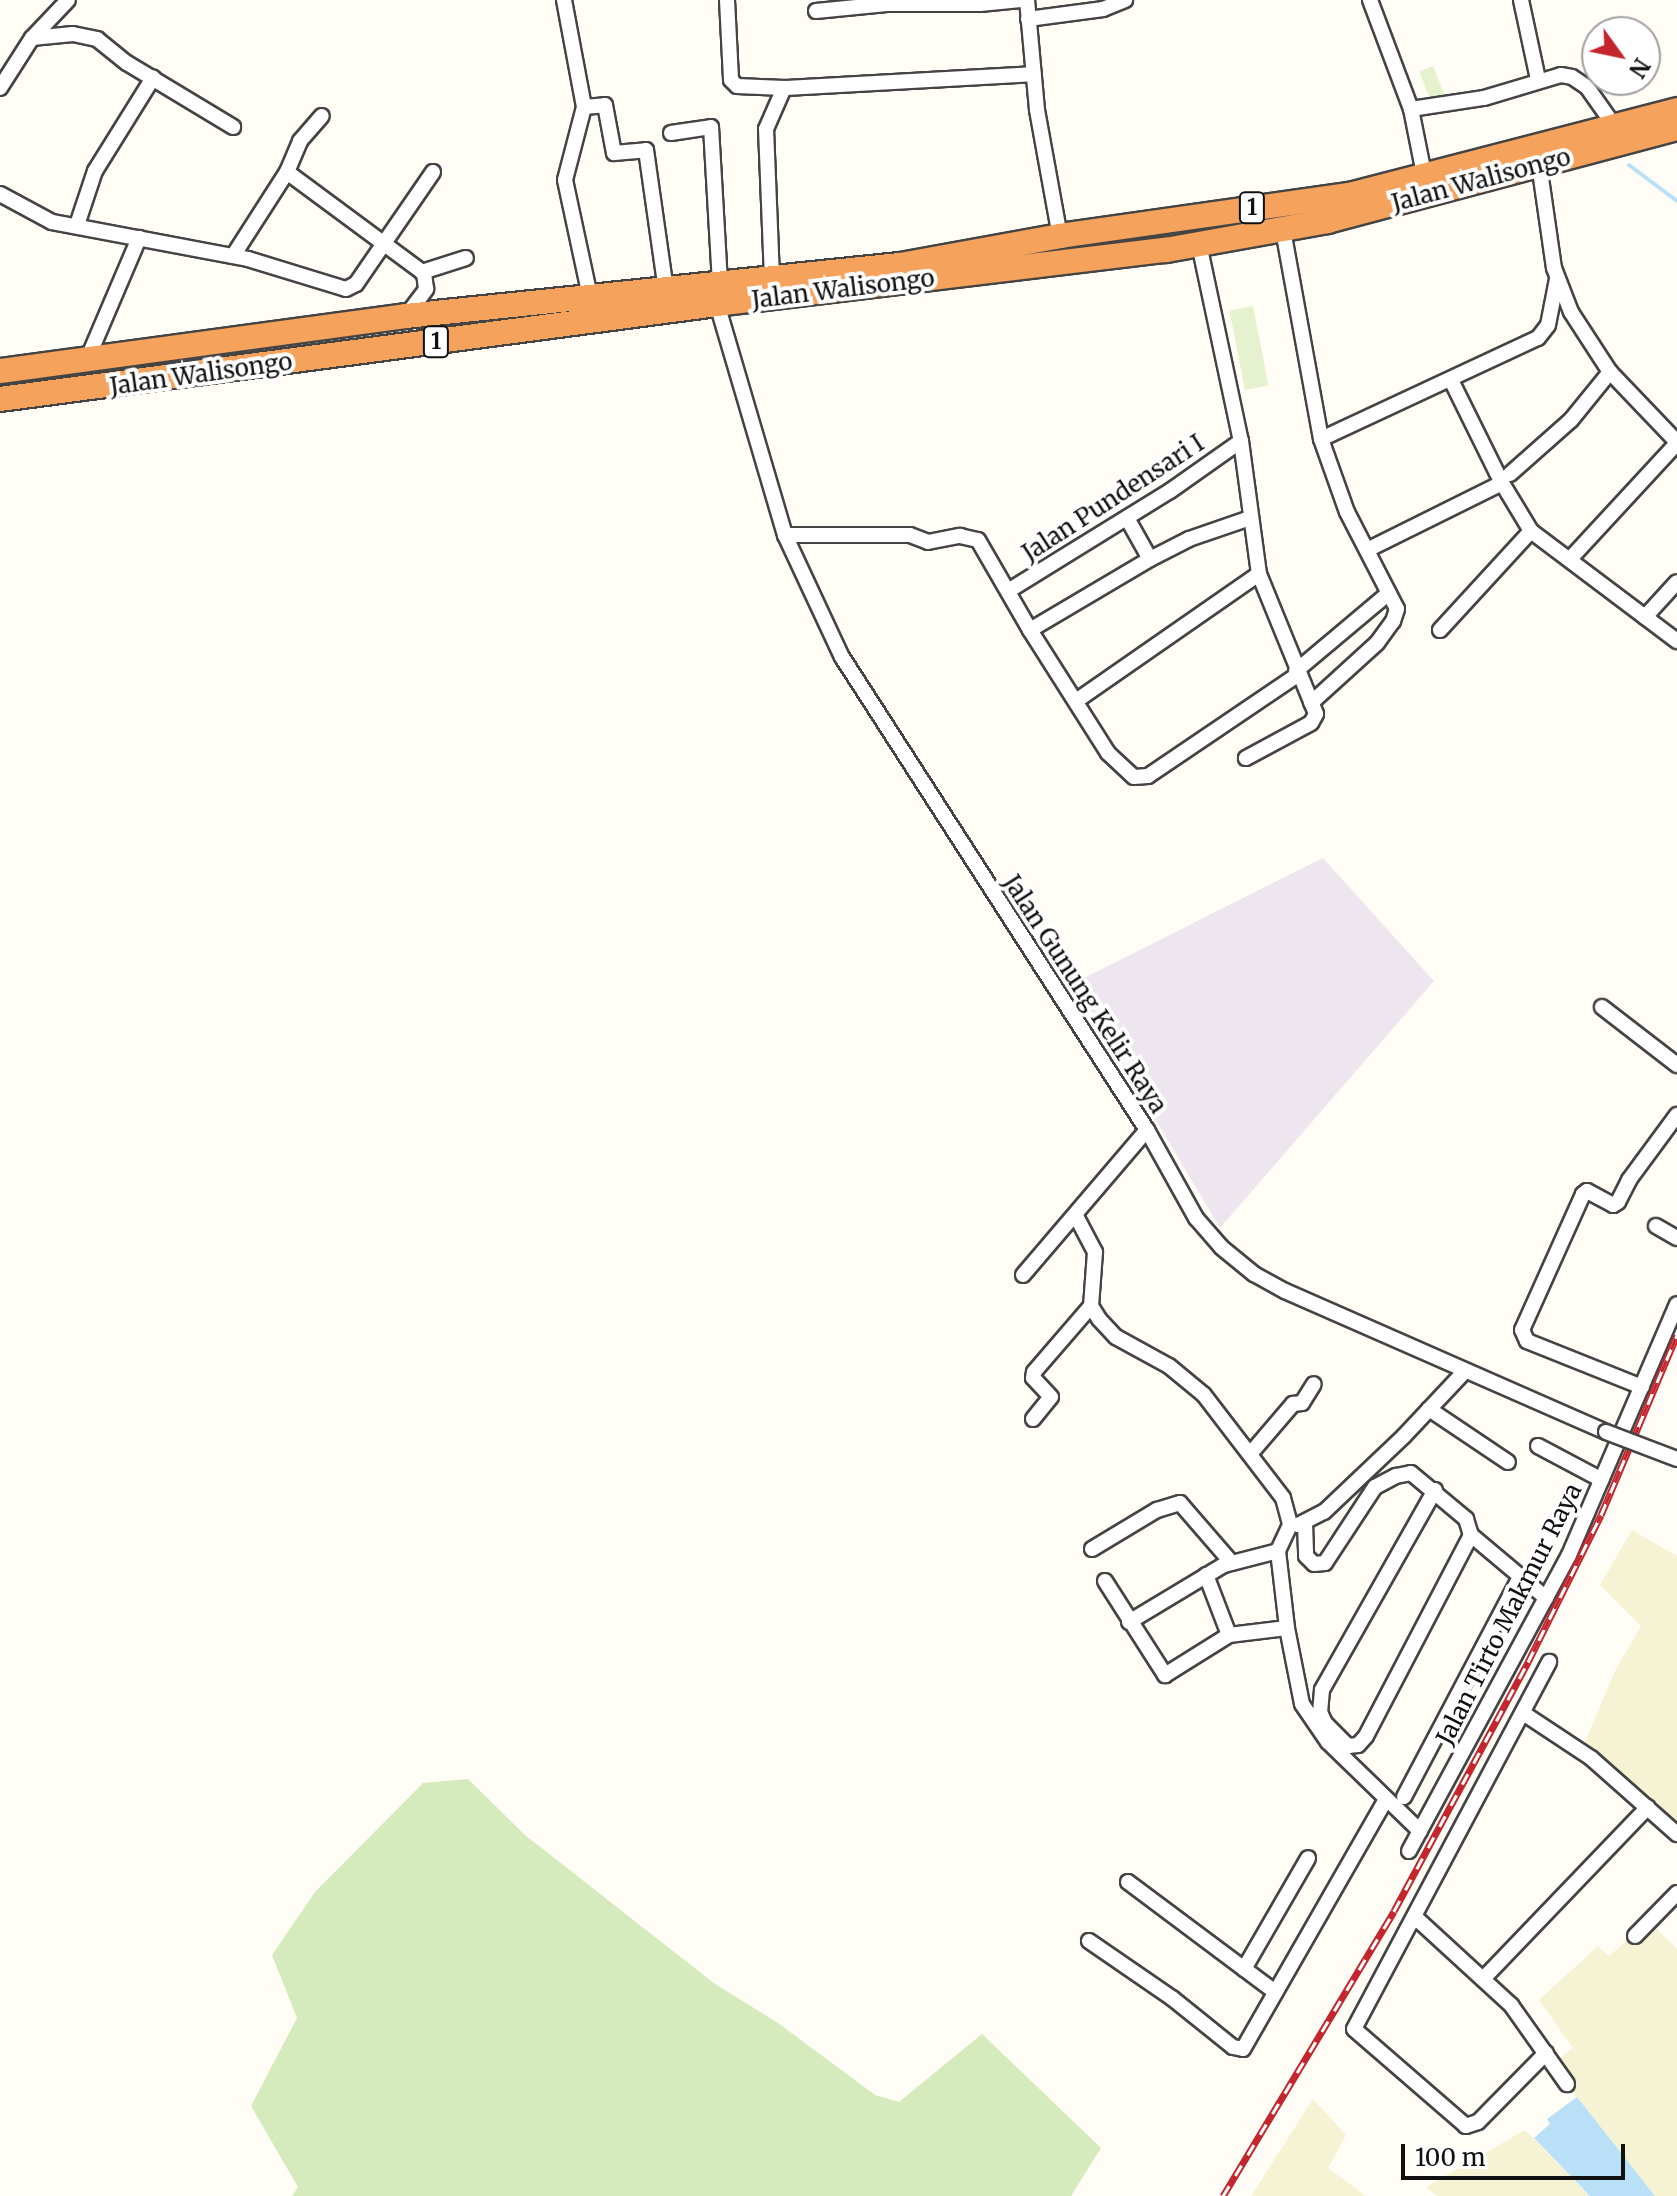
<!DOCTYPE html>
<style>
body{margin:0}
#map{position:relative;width:1677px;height:2196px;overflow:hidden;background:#fffdf5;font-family:Merriweather,serif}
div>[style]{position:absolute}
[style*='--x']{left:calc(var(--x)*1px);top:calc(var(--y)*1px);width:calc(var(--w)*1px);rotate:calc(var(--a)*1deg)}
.industrial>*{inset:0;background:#eee6ef}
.farmland>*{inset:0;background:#f6f3d4}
.green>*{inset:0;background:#d5ebbd}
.pitch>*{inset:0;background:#e6f2cf;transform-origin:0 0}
.water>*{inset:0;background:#b9e0f7}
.stream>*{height:4px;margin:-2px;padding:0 2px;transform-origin:2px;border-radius:2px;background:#b9e0f7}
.roads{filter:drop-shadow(2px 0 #444) drop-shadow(-2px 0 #444) drop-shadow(0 2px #444) drop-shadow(0 -2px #444)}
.street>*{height:14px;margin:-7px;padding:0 7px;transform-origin:7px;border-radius:7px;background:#fff}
.highway>*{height:24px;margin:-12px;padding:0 12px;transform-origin:12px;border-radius:12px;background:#f5a25d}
.rail>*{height:7px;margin-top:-3.5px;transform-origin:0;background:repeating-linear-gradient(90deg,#fff 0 12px,#c4262e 0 24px);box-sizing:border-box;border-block:2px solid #c4262e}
.bridges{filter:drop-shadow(2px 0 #444) drop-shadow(-2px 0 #444) drop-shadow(0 2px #444) drop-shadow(0 -2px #444)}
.street-bridge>*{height:14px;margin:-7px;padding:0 7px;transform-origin:7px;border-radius:7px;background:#fff}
span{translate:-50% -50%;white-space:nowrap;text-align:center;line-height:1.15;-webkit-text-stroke:8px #fff;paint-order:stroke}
.shield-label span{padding:2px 6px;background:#fff;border:2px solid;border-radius:6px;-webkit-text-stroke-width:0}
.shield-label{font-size:22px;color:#111;font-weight:700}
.street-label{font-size:24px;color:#111}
.north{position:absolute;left:1581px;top:16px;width:80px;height:80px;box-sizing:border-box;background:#fff;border:2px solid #a0a0a0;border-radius:50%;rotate:123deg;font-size:22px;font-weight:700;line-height:32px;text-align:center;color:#111}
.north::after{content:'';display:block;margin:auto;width:28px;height:36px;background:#c4262e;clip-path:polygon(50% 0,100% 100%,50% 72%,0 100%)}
.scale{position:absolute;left:1401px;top:2144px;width:224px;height:36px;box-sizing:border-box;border:4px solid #111;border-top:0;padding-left:10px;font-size:24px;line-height:28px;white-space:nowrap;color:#111;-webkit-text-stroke:6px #fff;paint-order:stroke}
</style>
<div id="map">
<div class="industrial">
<i style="clip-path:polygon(1323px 858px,1434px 981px,1220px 1228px,1074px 983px)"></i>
</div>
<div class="farmland">
<i style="clip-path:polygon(1632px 1530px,1677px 1556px,1677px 1839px,1622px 1792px,1629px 1779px,1583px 1747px,1615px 1671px,1641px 1626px,1600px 1585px)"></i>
<i style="clip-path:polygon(1649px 1921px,1677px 1949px,1677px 2196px,1655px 2196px,1577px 2097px,1555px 2062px,1573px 2048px,1539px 2000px,1598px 1946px,1609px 1956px)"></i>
<i style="clip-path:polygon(1313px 2099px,1346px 2135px,1328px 2168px,1366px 2196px,1251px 2196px)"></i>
<i style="clip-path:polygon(1525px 2130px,1590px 2196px,1437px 2196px,1426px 2187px)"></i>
</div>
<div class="green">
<i style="clip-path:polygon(468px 1779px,525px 1835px,715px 1984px,778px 2023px,875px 2095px,899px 2102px,982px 2034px,1101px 2148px,1071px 2196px,292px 2196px,298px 2187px,251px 2106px,297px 2018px,272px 1955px,315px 1892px,423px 1783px)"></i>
</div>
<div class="pitch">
<i style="left:1433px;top:66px;width:35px;height:15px;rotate:68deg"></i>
<i style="left:1253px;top:306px;width:81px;height:24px;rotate:79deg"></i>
</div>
<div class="water">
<i style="clip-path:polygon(1577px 2097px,1655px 2196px,1590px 2196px,1534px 2138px,1550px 2124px,1547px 2119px)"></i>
</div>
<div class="stream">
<i style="--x:1629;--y:165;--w:60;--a:36.9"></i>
</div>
<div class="roads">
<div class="street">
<i style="--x:564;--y:0;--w:109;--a:79.4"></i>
<i style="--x:584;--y:107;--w:75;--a:104.6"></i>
<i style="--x:565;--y:180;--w:120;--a:77.9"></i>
<i style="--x:727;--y:0;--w:80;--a:87.1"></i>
<i style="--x:731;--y:80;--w:8;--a:45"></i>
<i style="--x:737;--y:86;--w:47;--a:2.4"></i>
<i style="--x:784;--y:88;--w:250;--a:-3.2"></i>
<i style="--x:1027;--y:0;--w:110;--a:84.8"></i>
<i style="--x:1037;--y:110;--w:128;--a:79.7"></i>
<i style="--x:1370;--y:0;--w:116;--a:69.4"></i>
<i style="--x:1411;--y:109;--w:66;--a:78.7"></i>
<i style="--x:1521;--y:0;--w:81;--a:77.9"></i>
<i style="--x:816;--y:11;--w:71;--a:-5.6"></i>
<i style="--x:887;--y:4;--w:93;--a:0"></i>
<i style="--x:980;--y:4;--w:41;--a:-5.6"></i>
<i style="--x:1028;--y:19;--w:76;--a:-7.6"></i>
<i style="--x:1103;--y:9;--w:24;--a:-22"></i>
<i style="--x:32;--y:38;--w:41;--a:-5.6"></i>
<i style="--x:73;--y:34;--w:25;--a:12"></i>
<i style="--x:97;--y:39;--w:38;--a:39"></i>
<i style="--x:127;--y:63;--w:124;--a:31.1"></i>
<i style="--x:0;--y:88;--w:59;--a:-57.4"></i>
<i style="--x:32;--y:38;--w:52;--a:-46.5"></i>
<i style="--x:584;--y:107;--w:21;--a:-5"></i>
<i style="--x:605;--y:105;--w:49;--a:79.4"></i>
<i style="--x:614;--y:153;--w:32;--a:-5"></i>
<i style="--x:646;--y:150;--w:141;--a:81.9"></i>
<i style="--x:1411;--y:109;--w:74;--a:-8.6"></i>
<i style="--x:1484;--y:98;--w:80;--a:-16.6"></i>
<i style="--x:1561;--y:75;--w:11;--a:10"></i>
<i style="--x:1572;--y:77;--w:18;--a:34"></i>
<i style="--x:1587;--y:87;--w:45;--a:54.9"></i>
<i style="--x:671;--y:133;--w:40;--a:-8.5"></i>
<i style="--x:711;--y:127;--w:158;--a:86.7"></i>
<i style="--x:1539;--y:164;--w:105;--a:81.8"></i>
<i style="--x:1554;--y:268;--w:47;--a:68.9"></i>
<i style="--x:1571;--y:312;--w:72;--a:57"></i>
<i style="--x:1610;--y:372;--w:97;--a:46.3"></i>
<i style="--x:287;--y:172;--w:168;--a:36.5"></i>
<i style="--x:422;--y:272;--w:46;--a:-17.7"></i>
<i style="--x:0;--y:194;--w:59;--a:28.3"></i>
<i style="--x:52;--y:222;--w:199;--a:10.7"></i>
<i style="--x:248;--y:259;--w:102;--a:17"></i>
<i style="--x:346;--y:289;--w:11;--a:-27"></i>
<i style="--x:356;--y:284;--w:136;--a:-55.5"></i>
<i style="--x:77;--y:225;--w:57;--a:-71.6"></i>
<i style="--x:95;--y:171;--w:110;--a:-58.1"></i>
<i style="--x:1283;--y:230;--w:212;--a:79.7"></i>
<i style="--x:1321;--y:439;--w:77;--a:70.4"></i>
<i style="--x:1347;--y:512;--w:109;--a:62.7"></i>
<i style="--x:1397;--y:609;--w:13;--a:108"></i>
<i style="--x:1393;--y:621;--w:27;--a:126"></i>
<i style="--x:1377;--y:643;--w:89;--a:137.7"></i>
<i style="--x:1199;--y:244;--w:201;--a:78"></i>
<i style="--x:1241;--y:441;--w:134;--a:82.3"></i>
<i style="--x:1259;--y:574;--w:151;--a:67.8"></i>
<i style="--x:1316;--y:714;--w:10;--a:119"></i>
<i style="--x:1311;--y:723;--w:74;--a:151.7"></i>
<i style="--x:233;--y:256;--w:100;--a:-57.3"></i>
<i style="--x:287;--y:172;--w:34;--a:-67"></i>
<i style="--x:300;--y:141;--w:33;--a:-49"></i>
<i style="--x:772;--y:278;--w:149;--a:-92.3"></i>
<i style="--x:766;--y:129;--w:45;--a:-66.3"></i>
<i style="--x:717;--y:304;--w:241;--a:73.6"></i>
<i style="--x:785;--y:535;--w:135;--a:65"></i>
<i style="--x:842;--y:657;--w:563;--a:57.19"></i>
<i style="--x:1147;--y:1130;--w:101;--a:60.9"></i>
<i style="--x:1196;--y:1218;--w:38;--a:49"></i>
<i style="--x:1221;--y:1247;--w:43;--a:39.3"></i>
<i style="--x:1254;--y:1274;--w:35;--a:29"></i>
<i style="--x:1285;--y:1291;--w:351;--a:23.7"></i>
<i style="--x:406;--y:316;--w:34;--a:-53"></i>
<i style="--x:426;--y:289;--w:17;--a:-97"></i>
<i style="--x:87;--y:360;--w:133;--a:-66.9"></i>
<i style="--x:1451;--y:380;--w:115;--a:63.7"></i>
<i style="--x:1502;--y:483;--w:56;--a:58.9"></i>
<i style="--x:1531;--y:531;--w:183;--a:37"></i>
<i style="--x:1321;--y:439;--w:239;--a:-25"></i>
<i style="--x:1538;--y:338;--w:16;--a:-52"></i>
<i style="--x:1548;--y:325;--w:47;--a:-78.9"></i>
<i style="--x:1510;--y:474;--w:81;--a:-41.5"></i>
<i style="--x:1571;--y:420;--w:62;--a:-50.9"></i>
<i style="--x:1127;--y:518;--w:47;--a:60.7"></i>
<i style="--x:785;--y:535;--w:125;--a:0"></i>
<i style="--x:910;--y:535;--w:19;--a:21"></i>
<i style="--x:928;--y:542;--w:33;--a:-11"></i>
<i style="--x:960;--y:536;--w:18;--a:13"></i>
<i style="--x:978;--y:540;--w:104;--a:60"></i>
<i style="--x:1030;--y:630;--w:146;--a:57.6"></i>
<i style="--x:1108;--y:753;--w:35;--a:43"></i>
<i style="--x:1134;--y:777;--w:14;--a:-4"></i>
<i style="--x:1148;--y:776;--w:180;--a:-34.1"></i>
<i style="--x:1367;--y:550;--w:151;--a:-26.4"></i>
<i style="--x:1570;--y:559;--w:158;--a:-47.3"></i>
<i style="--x:1008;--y:591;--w:190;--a:-31.7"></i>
<i style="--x:1170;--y:491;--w:87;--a:-35.2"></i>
<i style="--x:1645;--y:617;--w:47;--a:-47.6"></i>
<i style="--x:1030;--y:630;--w:139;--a:-30.6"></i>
<i style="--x:1150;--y:559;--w:44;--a:-27.1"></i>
<i style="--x:1189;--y:539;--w:65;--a:-19"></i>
<i style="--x:1440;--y:630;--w:134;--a:-47.4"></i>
<i style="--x:1296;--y:671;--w:121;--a:-40"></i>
<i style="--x:1076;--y:701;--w:223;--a:-34.8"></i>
<i style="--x:1602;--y:1007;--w:95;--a:37.7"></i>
<i style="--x:1076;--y:1216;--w:41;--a:62.2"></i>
<i style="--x:1095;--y:1252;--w:54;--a:94.2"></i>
<i style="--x:1091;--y:1306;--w:15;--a:58"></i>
<i style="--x:1099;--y:1319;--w:25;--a:47"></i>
<i style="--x:1116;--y:1337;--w:60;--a:28.7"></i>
<i style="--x:1169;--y:1366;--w:45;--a:39.6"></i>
<i style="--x:1204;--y:1395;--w:130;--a:52.5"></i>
<i style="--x:1283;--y:1498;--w:28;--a:75"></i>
<i style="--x:1290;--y:1525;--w:29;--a:115"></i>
<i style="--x:1278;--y:1551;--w:78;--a:83.3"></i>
<i style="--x:1287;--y:1628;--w:77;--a:78.8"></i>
<i style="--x:1302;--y:1704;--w:46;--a:55.6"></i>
<i style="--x:1328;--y:1742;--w:128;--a:44.1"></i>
<i style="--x:1656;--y:1226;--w:24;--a:30"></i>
<i style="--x:1023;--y:1275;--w:191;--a:-49.5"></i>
<i style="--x:1642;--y:1387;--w:124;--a:-158.2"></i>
<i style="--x:1527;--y:1341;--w:12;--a:-114"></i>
<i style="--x:1522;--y:1330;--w:149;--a:-65.8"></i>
<i style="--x:1583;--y:1194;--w:5;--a:-37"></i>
<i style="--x:1587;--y:1191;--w:30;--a:28"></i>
<i style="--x:1613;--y:1205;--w:6;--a:-31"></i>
<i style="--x:1618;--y:1202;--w:25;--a:-63"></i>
<i style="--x:1629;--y:1180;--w:81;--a:-53.6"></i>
<i style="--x:1429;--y:1409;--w:95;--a:33.9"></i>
<i style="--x:1033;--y:1419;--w:28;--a:-51"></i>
<i style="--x:1051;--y:1397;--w:26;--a:-133"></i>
<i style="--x:1033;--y:1378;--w:6;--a:-81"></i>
<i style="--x:1034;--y:1372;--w:87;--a:-49.2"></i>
<i style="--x:1538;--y:1446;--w:72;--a:28"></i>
<i style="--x:1251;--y:1453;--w:65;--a:-49.4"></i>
<i style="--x:1293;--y:1404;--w:9;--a:-6"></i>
<i style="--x:1302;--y:1403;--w:22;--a:-58"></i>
<i style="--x:1435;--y:1490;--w:230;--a:119.5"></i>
<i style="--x:1322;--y:1690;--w:22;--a:95"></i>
<i style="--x:1320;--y:1712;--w:12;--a:66"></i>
<i style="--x:1325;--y:1723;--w:33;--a:45"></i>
<i style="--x:1348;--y:1746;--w:10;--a:-6"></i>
<i style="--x:1358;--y:1745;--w:12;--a:-48"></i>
<i style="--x:1366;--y:1736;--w:227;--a:-62.4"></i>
<i style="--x:1305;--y:1523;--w:33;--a:88"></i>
<i style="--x:1306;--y:1556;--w:11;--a:45"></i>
<i style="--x:1314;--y:1564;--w:11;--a:-5"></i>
<i style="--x:1325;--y:1563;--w:91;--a:-56.7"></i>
<i style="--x:1375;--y:1487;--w:24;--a:-28"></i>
<i style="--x:1396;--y:1476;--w:15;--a:-11"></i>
<i style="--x:1411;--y:1473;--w:72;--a:39.9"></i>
<i style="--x:1466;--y:1519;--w:17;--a:73"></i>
<i style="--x:1471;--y:1535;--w:98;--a:40"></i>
<i style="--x:1298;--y:1525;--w:29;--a:-27"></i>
<i style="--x:1324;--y:1512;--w:110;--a:-43.5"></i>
<i style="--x:1404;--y:1436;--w:88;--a:-46.8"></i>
<i style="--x:1092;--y:1549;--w:76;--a:-31"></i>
<i style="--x:1157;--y:1510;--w:24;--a:-17"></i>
<i style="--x:1180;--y:1503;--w:79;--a:49.1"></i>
<i style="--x:1206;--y:1575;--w:64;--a:69"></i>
<i style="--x:1105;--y:1581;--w:112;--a:57.4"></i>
<i style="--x:1165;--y:1675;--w:75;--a:-32"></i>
<i style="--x:1229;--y:1635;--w:58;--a:-6.9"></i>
<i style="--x:1129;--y:1622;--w:111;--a:-31"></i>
<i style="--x:1224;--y:1565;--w:56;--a:-14.5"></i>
<i style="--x:1523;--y:1713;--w:82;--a:33.5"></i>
<i style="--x:1591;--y:1758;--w:115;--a:41.5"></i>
<i style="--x:1404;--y:1797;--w:249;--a:-62.2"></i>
<i style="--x:1409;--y:1851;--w:336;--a:-61.6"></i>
<i style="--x:1569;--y:1555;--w:273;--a:-66.7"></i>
<i style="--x:1128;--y:1882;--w:184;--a:36.8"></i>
<i style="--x:1416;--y:1918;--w:129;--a:42.5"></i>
<i style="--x:1511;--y:2005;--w:97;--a:54.7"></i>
<i style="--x:1635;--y:1936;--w:60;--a:-45.7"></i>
<i style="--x:1089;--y:1941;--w:101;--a:34.5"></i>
<i style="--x:1172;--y:1998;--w:78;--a:38.8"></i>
<i style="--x:1233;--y:2047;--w:10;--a:11"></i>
<i style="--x:1243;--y:2049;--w:288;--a:-60.2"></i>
<i style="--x:1244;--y:1969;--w:128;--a:-60"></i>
<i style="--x:1483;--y:1979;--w:238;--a:-46.2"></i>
<i style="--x:1546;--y:2053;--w:97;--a:134.6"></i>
<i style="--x:1478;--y:2122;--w:13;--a:162"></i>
<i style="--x:1466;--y:2126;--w:148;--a:-139.1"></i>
<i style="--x:1354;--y:2029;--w:416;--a:-62"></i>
</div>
<div class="highway">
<i style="--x:0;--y:371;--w:410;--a:-7.7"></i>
<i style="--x:406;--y:316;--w:498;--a:-5.9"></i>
<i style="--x:901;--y:265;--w:162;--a:-10.3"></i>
<i style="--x:1060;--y:236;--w:292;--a:-8.1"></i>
<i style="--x:1349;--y:195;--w:339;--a:-14.5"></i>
<i style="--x:0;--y:399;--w:723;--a:-7.55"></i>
<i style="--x:717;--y:304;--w:452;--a:-6.9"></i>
<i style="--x:1166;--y:250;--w:164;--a:-10.2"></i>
<i style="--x:1327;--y:221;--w:362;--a:-14.9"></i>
</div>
</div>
<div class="rail">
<i style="--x:1223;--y:2196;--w:332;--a:-59"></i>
<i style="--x:1394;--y:1911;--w:283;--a:-61.7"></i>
<i style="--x:1528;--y:1662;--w:164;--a:-63.6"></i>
<i style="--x:1601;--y:1515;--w:195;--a:-67.1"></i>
</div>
<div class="bridges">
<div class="street-bridge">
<i style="--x:1606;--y:1432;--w:76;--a:20.8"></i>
</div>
</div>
<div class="shield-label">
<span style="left:1252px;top:208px">1</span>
<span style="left:436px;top:342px">1</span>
</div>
<div class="street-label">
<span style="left:1481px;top:180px;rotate:-15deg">Jalan Walisongo</span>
<span style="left:843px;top:289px;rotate:-7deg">Jalan Walisongo</span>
<span style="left:201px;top:374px;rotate:-8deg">Jalan Walisongo</span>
<span style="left:1113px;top:498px;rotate:-33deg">Jalan Pundensari I</span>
<span style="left:1085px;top:994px;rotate:57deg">Jalan Gunung Kelir Raya</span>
<span style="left:1509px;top:1614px;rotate:-63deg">Jalan Tirto Makmur Raya</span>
</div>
<div class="north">N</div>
<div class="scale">100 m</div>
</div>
